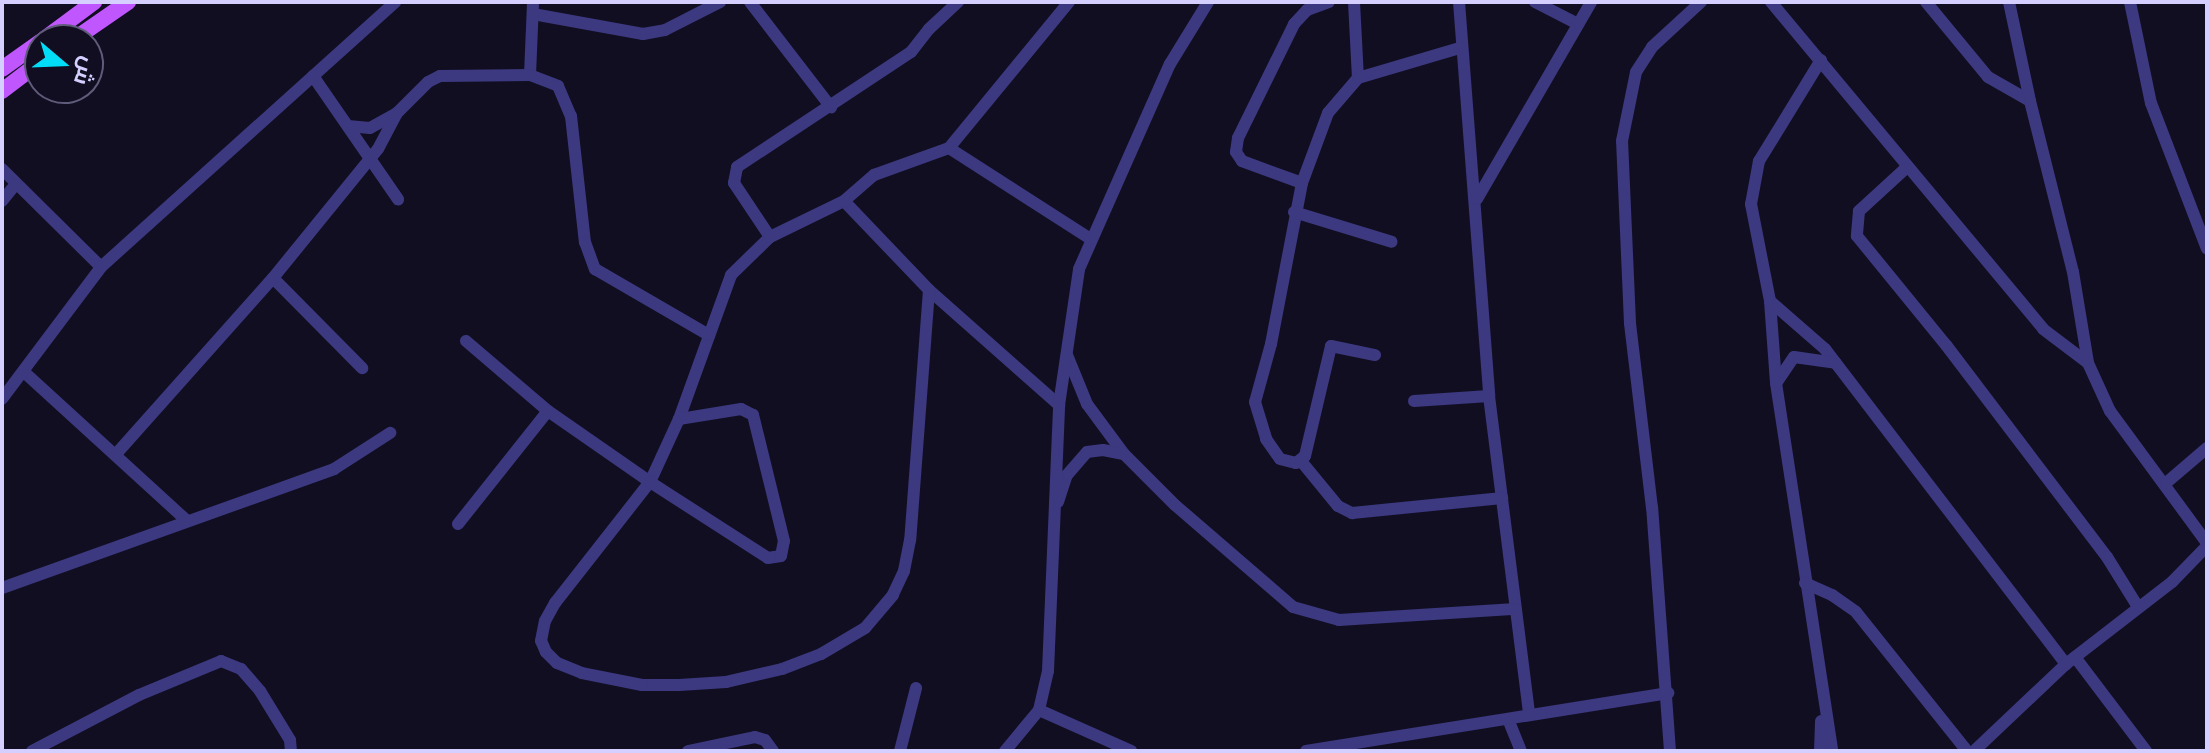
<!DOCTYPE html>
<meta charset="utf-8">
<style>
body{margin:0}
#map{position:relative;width:2209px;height:753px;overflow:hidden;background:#110e22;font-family:Poppins,Cairo,sans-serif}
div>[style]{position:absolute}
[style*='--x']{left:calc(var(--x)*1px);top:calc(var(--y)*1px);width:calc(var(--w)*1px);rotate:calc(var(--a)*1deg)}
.minor>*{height:12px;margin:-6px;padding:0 6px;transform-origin:6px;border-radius:6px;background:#3c3980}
.major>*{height:16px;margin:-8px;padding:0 8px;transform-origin:8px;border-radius:8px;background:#c057fe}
span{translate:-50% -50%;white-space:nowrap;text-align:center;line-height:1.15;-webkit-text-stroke:6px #110e22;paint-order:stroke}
.frame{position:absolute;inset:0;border:4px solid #d4cfff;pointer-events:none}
.north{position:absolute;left:24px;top:24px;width:80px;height:80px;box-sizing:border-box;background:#110e22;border:2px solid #5f5b7a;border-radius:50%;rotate:109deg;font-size:22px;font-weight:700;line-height:32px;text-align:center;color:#d4cfff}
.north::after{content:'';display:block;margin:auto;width:28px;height:36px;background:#02ddf7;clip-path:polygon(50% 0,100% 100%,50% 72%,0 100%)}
</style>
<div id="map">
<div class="minor">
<i style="--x:750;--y:2;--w:133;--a:52.4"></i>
<i style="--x:1354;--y:2;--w:76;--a:87"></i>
<i style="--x:1358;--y:78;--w:46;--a:130.6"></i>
<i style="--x:1328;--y:113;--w:75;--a:110.4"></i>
<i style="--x:1302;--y:183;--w:164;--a:100.9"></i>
<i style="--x:1271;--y:344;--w:60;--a:105.4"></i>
<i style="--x:1255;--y:402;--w:39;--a:73"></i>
<i style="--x:1266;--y:439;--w:24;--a:55"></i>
<i style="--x:1280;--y:459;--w:16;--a:14"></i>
<i style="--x:1296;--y:463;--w:11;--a:-38"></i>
<i style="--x:1305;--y:456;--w:113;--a:-76.7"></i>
<i style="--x:1331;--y:346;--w:45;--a:11.6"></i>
<i style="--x:1459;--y:2;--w:395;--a:85.6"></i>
<i style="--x:1489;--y:396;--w:321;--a:82.8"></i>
<i style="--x:1535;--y:2;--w:48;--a:27.1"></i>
<i style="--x:1771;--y:2;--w:425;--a:50.2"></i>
<i style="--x:2043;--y:329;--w:56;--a:37.1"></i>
<i style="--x:1926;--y:2;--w:97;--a:50.4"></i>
<i style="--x:1988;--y:77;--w:48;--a:29.7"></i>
<i style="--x:2009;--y:2;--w:101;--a:78"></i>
<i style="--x:2030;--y:101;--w:176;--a:75.9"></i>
<i style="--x:2073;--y:272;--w:92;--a:80.6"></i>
<i style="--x:2088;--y:363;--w:53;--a:65.4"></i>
<i style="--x:2110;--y:411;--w:164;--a:53.7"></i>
<i style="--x:2130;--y:2;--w:103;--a:78.3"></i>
<i style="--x:2151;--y:103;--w:156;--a:69"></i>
<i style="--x:533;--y:14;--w:112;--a:10.3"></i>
<i style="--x:643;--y:34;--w:22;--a:-10"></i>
<i style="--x:665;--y:30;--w:62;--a:-27"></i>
<i style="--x:1821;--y:60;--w:119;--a:121.5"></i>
<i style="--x:1759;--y:161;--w:44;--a:100.5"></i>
<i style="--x:1751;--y:204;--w:99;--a:78.9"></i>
<i style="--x:1770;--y:301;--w:82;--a:85.8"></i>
<i style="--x:1776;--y:383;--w:372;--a:81.3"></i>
<i style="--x:530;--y:75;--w:73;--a:-87.6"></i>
<i style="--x:313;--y:76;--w:150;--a:55.4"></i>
<i style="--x:1358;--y:78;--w:106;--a:-16.4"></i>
<i style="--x:348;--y:126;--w:22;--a:5"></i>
<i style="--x:370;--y:128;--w:31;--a:-29"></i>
<i style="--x:949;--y:148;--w:189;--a:-50.6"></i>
<i style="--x:1906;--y:168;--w:64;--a:137.5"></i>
<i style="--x:1859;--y:211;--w:25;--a:95"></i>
<i style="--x:1857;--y:236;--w:141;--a:50.8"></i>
<i style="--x:1946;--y:345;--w:266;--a:52.8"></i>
<i style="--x:2107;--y:557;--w:59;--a:58.2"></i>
<i style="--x:2;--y:169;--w:139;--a:44.7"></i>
<i style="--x:1302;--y:183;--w:64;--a:-159.9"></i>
<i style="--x:1242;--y:161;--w:11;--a:-124"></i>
<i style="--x:1236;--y:152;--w:14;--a:-82"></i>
<i style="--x:1238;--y:138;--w:127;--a:-63.8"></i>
<i style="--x:1294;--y:24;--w:19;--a:-47"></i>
<i style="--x:1307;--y:10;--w:23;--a:-20"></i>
<i style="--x:1477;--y:199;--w:228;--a:-59.9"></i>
<i style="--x:2;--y:201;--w:21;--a:-51"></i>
<i style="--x:844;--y:201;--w:123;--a:46.3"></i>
<i style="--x:929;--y:290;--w:174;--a:41.5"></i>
<i style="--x:1294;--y:212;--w:102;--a:17"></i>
<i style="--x:770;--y:237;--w:65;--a:-123.7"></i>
<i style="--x:734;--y:183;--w:16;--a:-79"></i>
<i style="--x:737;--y:167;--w:209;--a:-33.5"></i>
<i style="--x:911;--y:52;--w:29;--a:-52"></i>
<i style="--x:929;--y:29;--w:40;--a:-43"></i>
<i style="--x:273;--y:278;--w:127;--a:45.3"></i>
<i style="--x:929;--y:290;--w:251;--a:94.3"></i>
<i style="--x:910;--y:540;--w:32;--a:101"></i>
<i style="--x:904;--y:571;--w:26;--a:115"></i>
<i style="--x:893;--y:595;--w:43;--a:130.3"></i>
<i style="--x:865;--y:628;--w:51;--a:149.4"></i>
<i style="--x:821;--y:654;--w:42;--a:159"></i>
<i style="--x:782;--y:669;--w:57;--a:166.9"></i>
<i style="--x:726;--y:682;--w:47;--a:176.3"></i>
<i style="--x:679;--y:685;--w:37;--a:180"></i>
<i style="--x:642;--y:685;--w:61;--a:-168.7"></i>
<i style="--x:582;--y:673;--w:27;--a:-158"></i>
<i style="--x:557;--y:663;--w:16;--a:-135"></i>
<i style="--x:546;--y:652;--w:12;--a:-114"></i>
<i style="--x:541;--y:641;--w:20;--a:-79"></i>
<i style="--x:545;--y:621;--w:21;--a:-61"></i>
<i style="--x:555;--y:603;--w:154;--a:-51.9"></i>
<i style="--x:650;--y:482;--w:69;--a:-65.3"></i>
<i style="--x:679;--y:419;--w:153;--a:-70.1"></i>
<i style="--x:731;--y:275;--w:54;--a:-44.3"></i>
<i style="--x:770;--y:237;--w:82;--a:-25.9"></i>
<i style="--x:844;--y:201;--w:40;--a:-41"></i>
<i style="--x:874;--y:175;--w:80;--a:-19.8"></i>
<i style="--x:949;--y:148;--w:166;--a:32.7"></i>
<i style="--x:1770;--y:301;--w:73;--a:41.1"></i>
<i style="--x:1825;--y:349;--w:397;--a:52.6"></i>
<i style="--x:466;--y:341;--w:108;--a:40.5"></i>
<i style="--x:548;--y:411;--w:124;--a:34.8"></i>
<i style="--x:650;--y:482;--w:140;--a:32.8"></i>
<i style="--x:768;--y:558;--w:13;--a:-9"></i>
<i style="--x:781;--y:556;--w:15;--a:-79"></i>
<i style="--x:784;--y:541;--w:130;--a:-103.8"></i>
<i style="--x:753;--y:415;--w:13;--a:-153"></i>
<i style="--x:741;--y:409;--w:63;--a:170.8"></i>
<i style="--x:1067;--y:355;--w:53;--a:67.8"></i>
<i style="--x:1087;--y:404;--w:62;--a:53.5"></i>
<i style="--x:1124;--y:454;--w:72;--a:45"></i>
<i style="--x:1175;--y:505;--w:156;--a:40.8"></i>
<i style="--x:1293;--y:607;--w:48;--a:15.8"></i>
<i style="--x:1339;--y:620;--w:177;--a:-3.6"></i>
<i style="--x:24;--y:372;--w:221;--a:42.4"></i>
<i style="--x:1777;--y:382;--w:30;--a:-56"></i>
<i style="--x:1794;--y:357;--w:42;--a:8.1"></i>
<i style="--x:2;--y:399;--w:165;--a:-53.1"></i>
<i style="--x:101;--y:267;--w:396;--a:-42"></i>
<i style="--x:1414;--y:401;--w:75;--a:-3.8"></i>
<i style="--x:117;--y:453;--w:234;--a:-48.3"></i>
<i style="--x:273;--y:278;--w:166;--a:-50.9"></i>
<i style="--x:378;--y:149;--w:41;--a:-62.2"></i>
<i style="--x:397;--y:113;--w:44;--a:-45"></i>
<i style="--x:428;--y:82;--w:13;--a:-27"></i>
<i style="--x:440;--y:76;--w:90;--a:-0.6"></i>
<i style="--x:530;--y:75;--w:30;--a:21"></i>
<i style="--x:558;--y:86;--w:33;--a:67"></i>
<i style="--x:571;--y:116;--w:127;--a:83.7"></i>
<i style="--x:585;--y:242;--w:29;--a:70"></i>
<i style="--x:595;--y:269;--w:132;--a:30.1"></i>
<i style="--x:1301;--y:461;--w:58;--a:50.6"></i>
<i style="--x:1338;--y:506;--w:16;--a:27"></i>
<i style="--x:1352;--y:513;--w:151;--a:-5.7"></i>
<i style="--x:2166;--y:483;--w:54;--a:-40.5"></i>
<i style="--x:1058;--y:502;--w:28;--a:-72"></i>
<i style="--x:1067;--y:475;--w:30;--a:-49"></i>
<i style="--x:1087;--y:452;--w:16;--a:-7"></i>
<i style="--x:1103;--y:450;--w:21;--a:11"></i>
<i style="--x:458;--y:524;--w:144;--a:-51.5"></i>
<i style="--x:1805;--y:583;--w:30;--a:24"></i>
<i style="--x:1832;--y:595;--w:29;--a:35"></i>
<i style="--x:1856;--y:612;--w:178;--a:51.4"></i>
<i style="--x:2;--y:588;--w:353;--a:-19.7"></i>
<i style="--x:334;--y:469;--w:67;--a:-32.7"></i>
<i style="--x:2075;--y:657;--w:118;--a:52.9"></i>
<i style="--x:1039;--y:710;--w:101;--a:24"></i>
<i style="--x:1508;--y:719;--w:35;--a:68"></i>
<i style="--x:32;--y:751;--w:121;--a:-27.6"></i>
<i style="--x:139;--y:695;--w:89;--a:-22.5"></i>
<i style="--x:221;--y:661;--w:22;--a:22"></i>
<i style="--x:241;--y:669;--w:29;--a:49"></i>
<i style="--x:260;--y:691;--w:57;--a:58.5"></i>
<i style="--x:290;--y:740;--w:11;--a:85"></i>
<i style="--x:688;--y:751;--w:68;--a:-11.8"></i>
<i style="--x:755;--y:737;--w:10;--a:17"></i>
<i style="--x:765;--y:740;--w:14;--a:54"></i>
<i style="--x:900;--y:751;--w:65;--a:-75.7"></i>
<i style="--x:1005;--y:751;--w:53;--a:-50.3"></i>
<i style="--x:1039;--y:710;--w:40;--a:-77"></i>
<i style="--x:1048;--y:671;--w:266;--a:-87.6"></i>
<i style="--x:1059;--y:405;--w:137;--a:-81.6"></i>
<i style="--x:1079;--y:269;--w:224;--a:-66.1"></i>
<i style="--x:1170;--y:64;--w:73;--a:-58.5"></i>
<i style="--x:1306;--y:751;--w:367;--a:-9.1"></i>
<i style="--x:1670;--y:751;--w:244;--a:-94.2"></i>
<i style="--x:1652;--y:508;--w:186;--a:-96.8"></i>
<i style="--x:1630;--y:323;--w:182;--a:-92.5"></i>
<i style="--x:1622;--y:141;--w:70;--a:-78.5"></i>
<i style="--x:1636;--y:72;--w:30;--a:-57"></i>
<i style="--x:1652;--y:47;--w:67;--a:-42.6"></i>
<i style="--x:1820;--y:751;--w:30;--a:-88"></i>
<i style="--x:1974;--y:751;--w:127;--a:-43.4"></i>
<i style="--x:2066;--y:664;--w:134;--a:-37.7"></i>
<i style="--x:2172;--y:582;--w:50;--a:-45.8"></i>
</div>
<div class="major">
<i style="--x:43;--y:40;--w:64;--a:-36.7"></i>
<i style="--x:73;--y:40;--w:67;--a:-34.6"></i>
<i style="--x:2;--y:69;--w:47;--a:-35.4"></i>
<i style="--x:2;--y:91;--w:48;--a:-37.3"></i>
</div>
<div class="frame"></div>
<div class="north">ش</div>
</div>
